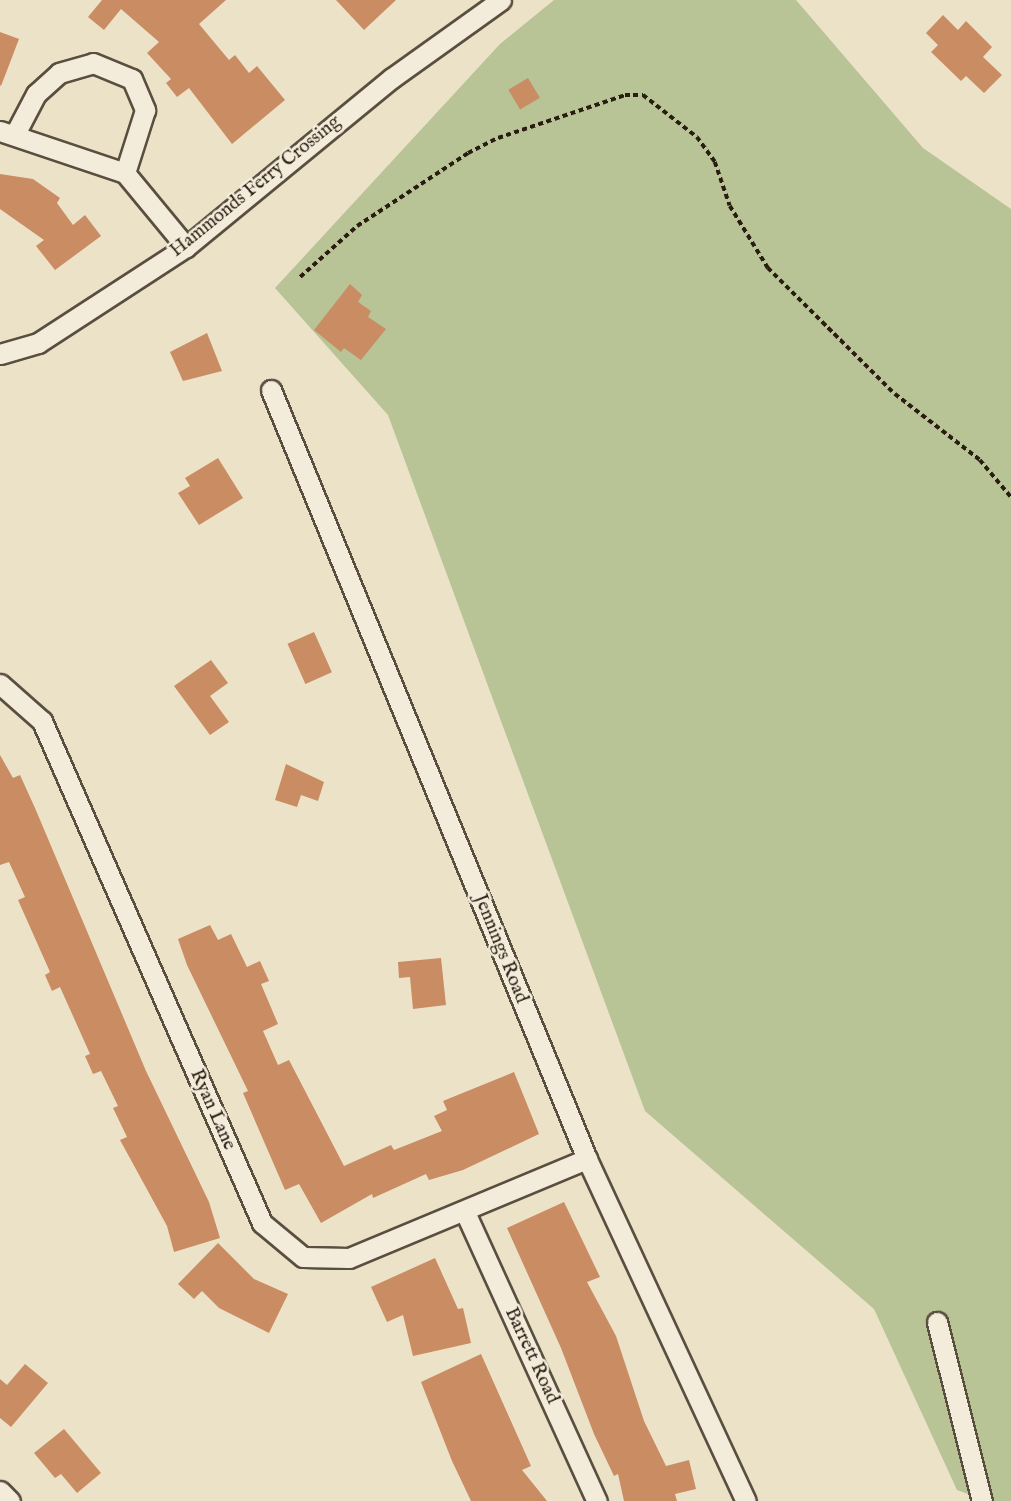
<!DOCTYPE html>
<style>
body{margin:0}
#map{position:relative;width:1011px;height:1501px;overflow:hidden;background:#ece2c8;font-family:"IM FELL English",serif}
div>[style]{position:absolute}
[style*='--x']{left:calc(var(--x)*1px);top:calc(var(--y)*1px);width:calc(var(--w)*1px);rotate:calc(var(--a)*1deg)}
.green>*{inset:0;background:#b8c396}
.building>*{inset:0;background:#c98c63;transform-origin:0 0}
.path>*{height:3.5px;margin-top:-1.75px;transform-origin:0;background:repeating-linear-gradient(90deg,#2a1c11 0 5px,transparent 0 8.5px)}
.roads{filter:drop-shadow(2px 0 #5a4e3f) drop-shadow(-2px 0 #5a4e3f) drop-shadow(0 2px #5a4e3f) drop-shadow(0 -2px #5a4e3f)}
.minor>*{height:19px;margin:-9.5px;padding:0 9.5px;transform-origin:9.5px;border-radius:9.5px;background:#f3ecdb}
span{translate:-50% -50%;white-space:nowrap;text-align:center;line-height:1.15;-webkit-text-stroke:5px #f3ecdb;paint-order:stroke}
.street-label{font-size:19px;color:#2a1c11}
</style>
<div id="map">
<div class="green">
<i style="clip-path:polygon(554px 0,796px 0,923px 148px,1011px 209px,1011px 1501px,987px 1501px,957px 1490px,874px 1309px,645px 1111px,388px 415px,275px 288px,500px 44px)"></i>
</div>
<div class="building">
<i style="clip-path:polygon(102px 0,226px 0,199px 24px,229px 60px,235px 55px,249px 73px,257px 66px,285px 100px,232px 144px,189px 88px,177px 97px,166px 83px,171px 79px,147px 53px,159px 42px,121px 9px,104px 30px,88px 17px)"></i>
<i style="clip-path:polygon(336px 0,396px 0,364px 30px)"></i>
<i style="clip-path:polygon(943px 15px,958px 30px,966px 21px,992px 47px,983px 57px,1002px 75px,984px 93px,966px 76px,961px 81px,931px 52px,938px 45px,926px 33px)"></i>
<i style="clip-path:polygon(0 32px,19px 39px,1px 86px,0 85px)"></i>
<i style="left:528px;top:78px;width:23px;height:23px;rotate:59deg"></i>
<i style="clip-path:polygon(0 174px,33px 179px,60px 198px,57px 203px,73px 225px,85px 215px,101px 236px,55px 270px,36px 246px,44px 240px,0 209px)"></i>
<i style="clip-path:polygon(350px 284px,362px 295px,358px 302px,371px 311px,368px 317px,386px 329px,361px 360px,344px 348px,341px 352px,314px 330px)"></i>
<i style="clip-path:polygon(207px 333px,222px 371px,183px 381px,170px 352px)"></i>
<i style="clip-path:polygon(218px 458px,243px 498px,199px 525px,178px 493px,190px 486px,185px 478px)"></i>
<i style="left:314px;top:632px;width:44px;height:29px;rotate:66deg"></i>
<i style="clip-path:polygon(211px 660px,228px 683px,210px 696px,229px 722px,210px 735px,174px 686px)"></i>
<i style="clip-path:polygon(0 755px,13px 778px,20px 775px,35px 808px,146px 1071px,209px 1202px,220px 1238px,174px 1252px,167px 1226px,120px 1140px,127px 1137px,113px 1108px,118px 1106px,101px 1071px,93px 1074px,85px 1056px,90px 1054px,60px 987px,52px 991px,45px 975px,50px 972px,18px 900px,25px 897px,9px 862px,0 865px)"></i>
<i style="clip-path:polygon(286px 764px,324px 782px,318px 801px,301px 795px,297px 807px,275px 800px)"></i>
<i style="clip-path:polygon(210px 925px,218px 940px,231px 934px,247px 967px,260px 961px,269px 981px,261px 984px,278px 1024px,263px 1031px,278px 1065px,289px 1060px,344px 1166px,391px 1145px,394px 1150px,442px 1131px,434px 1116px,447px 1110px,443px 1101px,514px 1072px,539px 1134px,463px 1170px,429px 1180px,426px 1174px,373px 1198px,372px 1194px,321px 1223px,299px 1184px,285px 1190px,243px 1093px,248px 1091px,187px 965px,178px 939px)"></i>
<i style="clip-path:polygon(441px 958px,446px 1005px,413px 1009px,410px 977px,399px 978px,398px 962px)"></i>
<i style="clip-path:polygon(564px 1202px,600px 1277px,587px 1282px,616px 1336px,644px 1421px,666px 1466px,689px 1460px,696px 1489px,675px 1494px,677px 1501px,624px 1501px,618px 1474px,614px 1476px,594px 1434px,561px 1348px,507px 1228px)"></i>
<i style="clip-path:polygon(218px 1243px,254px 1279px,288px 1294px,269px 1333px,219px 1308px,202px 1291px,194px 1299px,178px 1284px)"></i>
<i style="clip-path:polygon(435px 1258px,458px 1309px,463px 1308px,471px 1343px,413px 1356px,403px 1315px,387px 1322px,371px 1287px)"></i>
<i style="clip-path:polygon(481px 1354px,531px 1466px,522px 1470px,547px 1501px,471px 1501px,452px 1461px,421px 1382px)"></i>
<i style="clip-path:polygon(25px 1364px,48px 1383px,11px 1427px,0 1418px,0 1379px,7px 1385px)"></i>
<i style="clip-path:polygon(64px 1429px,101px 1473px,77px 1493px,61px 1474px,55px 1478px,34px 1453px)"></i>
</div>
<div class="path">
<i style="--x:300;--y:277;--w:76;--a:-41.8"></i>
<i style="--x:357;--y:226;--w:133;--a:-33.3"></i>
<i style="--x:468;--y:153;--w:34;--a:-27"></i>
<i style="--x:498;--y:138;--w:134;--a:-18.7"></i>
<i style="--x:625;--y:95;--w:18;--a:0"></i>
<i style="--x:643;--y:95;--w:68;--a:37.9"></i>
<i style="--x:697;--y:137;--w:31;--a:54"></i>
<i style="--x:715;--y:162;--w:46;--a:71.2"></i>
<i style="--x:730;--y:206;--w:73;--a:58.5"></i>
<i style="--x:768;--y:268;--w:179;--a:44.8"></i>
<i style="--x:895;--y:394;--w:108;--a:37.8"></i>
<i style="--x:980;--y:460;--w:48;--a:50"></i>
</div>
<div class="roads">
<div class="minor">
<i style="--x:0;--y:131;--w:132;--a:18.6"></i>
<i style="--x:125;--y:173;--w:96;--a:50.5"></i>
<i style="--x:15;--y:134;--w:45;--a:-62.3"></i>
<i style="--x:36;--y:94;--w:31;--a:-42"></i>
<i style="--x:59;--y:73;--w:35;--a:-16"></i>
<i style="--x:93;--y:63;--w:42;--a:22.3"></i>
<i style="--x:132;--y:79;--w:34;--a:67"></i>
<i style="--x:145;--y:110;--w:66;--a:107.6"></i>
<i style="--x:0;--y:354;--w:40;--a:-16"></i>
<i style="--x:38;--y:343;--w:176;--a:-33"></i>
<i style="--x:186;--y:247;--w:266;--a:-39.4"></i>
<i style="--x:392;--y:78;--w:134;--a:-35.6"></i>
<i style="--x:271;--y:390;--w:831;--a:67.66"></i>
<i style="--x:587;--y:1159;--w:377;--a:65.1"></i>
<i style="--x:0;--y:684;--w:56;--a:41.4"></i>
<i style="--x:42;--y:721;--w:548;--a:66.33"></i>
<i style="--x:262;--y:1223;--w:53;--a:39.7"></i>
<i style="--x:303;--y:1257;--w:46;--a:1.2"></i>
<i style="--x:349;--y:1258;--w:258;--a:-22.6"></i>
<i style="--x:465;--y:1212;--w:318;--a:65.5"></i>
<i style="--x:937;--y:1322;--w:185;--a:75.9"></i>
<i style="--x:0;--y:1491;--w:14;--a:45"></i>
</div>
</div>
<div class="street-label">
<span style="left:256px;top:187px;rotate:-39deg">Hammonds Ferry Crossing</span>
<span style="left:500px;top:949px;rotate:68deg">Jennings Road</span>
<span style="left:212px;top:1110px;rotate:66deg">Ryan Lane</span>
<span style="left:531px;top:1356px;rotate:65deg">Barrett Road</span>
</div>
</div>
